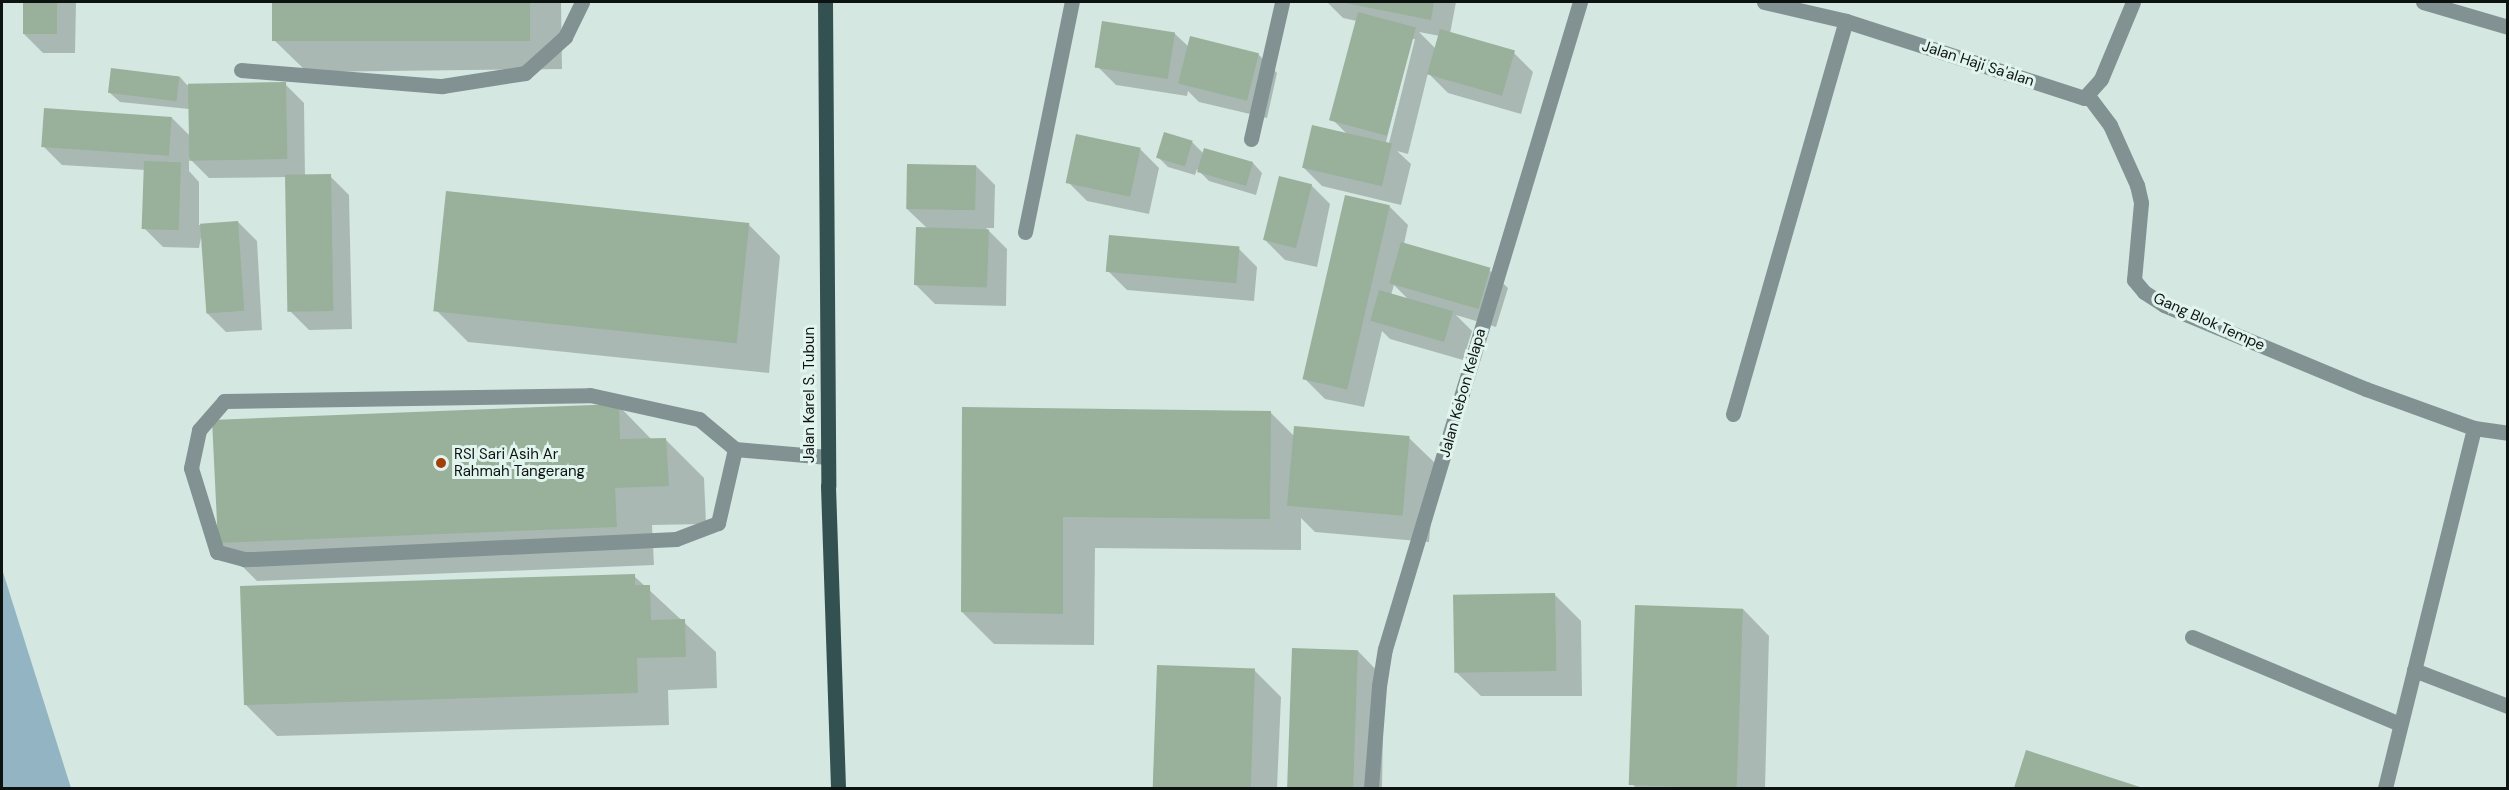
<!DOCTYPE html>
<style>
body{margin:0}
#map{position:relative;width:2509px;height:790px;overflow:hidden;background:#d5e7e1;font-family:"DM Sans",sans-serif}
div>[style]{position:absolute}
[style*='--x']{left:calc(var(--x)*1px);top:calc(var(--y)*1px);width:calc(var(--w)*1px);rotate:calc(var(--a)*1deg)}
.water>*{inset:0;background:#93b4c2}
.shadow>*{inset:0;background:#0003}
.building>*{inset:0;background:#99b09b;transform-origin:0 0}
.service>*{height:15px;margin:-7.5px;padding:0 7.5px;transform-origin:7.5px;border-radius:7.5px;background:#829293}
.minor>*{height:15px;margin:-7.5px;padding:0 7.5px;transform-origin:7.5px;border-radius:7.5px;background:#829293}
.primary>*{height:15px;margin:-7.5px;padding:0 7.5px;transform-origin:7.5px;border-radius:7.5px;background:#345152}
.dots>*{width:16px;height:16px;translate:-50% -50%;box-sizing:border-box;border:3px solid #e2f4ee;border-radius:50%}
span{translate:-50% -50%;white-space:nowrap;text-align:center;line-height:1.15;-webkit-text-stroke:6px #e2f4ee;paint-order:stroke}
.street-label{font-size:15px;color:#0d1311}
.poi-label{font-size:15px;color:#0d1311}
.left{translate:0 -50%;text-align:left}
.frame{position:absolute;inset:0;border:3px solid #0d1311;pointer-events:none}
</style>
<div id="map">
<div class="water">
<i style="clip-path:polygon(2px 569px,71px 788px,2px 788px)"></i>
</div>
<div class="shadow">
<i style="clip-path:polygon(25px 2px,76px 2px,75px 53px,43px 53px,24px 34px)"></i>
<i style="clip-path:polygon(274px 2px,561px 2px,562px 69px,307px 72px,275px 41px)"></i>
<i style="clip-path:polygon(evenodd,1327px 2px,1456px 2px,1450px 34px,1514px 53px,1533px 72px,1521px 114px,1448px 93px,1428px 73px,1408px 154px,1397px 151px,1411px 164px,1401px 205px,1322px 186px,1303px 167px,1348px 135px,1333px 120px,1357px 21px,1343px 18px,1327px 2px,1419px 32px,1440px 36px,1436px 49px,1419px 32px,1327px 2px,1412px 39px,1415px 39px,1389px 143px,1386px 142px,1412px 39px)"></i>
<i style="clip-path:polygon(1174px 33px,1189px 47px,1258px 54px,1277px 73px,1267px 118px,1199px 102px,1188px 91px,1187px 96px,1116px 85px,1097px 66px)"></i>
<i style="clip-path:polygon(180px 77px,187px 85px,285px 84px,304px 103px,305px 176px,330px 176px,349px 195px,352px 329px,309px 330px,290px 311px,287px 177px,209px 178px,189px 158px,189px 171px,199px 182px,199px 225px,238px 222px,257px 241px,262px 330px,226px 332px,207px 313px,202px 232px,199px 248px,163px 247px,144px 228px,145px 170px,62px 165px,43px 146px,171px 117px,190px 136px,189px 109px,120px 102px,110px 93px)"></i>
<i style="clip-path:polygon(1192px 142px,1204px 154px,1253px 163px,1262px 173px,1256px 195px,1209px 181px,1197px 169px,1195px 175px,1168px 167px,1158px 157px)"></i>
<i style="clip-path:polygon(1140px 149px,1159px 168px,1149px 214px,1087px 201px,1068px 182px)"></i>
<i style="clip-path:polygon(976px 166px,995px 185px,994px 228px,986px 228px,1007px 249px,1006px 306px,935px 304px,916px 285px,928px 229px,907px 209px)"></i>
<i style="clip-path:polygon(1311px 185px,1330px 204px,1317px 267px,1285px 260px,1266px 241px)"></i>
<i style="clip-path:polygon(evenodd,1389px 206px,1408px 225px,1404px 244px,1489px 270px,1508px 288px,1496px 327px,1456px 315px,1472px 331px,1463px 360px,1390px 339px,1382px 331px,1364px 407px,1325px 399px,1306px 380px,1389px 206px,1394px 285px,1408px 299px,1391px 295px,1394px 285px)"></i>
<i style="clip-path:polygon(748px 224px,780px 256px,769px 373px,468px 342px,436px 310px)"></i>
<i style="clip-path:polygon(1238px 248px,1257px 267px,1254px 301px,1127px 290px,1108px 271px)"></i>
<i style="clip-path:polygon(618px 405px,652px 440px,665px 439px,704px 478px,706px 524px,652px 525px,654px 565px,257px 581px,219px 543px)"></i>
<i style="clip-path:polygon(963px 409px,1270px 412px,1295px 437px,1409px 438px,1436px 464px,1429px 542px,1315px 532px,1301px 518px,1301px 550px,1095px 548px,1094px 645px,994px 644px,962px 612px)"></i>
<i style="clip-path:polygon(634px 576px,716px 652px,717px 688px,668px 690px,669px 725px,277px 736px,245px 704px)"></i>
<i style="clip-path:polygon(1555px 595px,1581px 621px,1582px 696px,1481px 696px,1454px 670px)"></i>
<i style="clip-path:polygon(1743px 609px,1769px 636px,1765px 788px,1636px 788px,1632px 784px)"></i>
<i style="clip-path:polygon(1294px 650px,1358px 651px,1384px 678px,1382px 788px,1290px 788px)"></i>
<i style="clip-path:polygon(1158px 667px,1255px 671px,1281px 697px,1277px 788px,1153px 788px)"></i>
<i style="clip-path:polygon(2027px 752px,2140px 788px,2015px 788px)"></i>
</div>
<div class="building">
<i style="left:23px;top:2px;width:34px;height:32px"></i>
<i style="left:272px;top:2px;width:258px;height:39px"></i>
<i style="clip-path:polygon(1340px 2px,1434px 2px,1431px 20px)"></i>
<i style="left:1358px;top:12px;width:60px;height:112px;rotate:15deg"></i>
<i style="left:1102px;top:21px;width:74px;height:47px;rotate:9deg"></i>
<i style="left:1440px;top:29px;width:78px;height:47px;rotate:16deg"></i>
<i style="left:1190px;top:36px;width:71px;height:49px;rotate:14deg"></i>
<i style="left:111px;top:68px;width:69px;height:25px;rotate:7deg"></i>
<i style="left:286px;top:82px;width:77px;height:98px;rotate:89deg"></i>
<i style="left:44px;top:108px;width:128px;height:39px;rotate:4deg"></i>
<i style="left:1312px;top:125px;width:82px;height:44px;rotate:13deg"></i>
<i style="left:1164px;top:132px;width:30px;height:27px;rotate:17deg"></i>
<i style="left:1076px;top:134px;width:66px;height:50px;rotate:12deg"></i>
<i style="left:1204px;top:148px;width:51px;height:25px;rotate:16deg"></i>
<i style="left:144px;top:161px;width:37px;height:68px;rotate:2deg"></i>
<i style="left:907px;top:164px;width:69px;height:45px;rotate:1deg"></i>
<i style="left:331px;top:174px;width:137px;height:46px;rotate:89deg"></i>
<i style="left:1279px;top:176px;width:34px;height:66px;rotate:14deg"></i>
<i style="left:446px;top:191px;width:305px;height:121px;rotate:6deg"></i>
<i style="left:1345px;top:195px;width:46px;height:189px;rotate:13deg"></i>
<i style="left:238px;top:221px;width:90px;height:38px;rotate:86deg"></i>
<i style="left:916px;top:227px;width:73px;height:58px;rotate:2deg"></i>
<i style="left:1109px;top:235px;width:131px;height:37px;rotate:5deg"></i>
<i style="left:1401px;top:242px;width:93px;height:43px;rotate:16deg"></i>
<i style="left:1379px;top:290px;width:77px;height:32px;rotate:16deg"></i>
<i style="clip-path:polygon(619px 404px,620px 439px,666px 438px,669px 486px,615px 488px,617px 527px,218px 543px,212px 420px)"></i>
<i style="clip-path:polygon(962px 407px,1271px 411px,1270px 519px,1063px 517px,1063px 614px,961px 612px)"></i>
<i style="left:1294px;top:426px;width:116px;height:80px;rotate:5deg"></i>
<i style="clip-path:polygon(635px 574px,635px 585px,650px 585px,651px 620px,685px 619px,686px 657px,637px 658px,638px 693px,244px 705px,240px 586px)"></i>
<i style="left:1555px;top:593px;width:78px;height:102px;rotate:89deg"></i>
<i style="left:1635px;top:605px;width:108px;height:180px;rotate:2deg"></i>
<i style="left:1292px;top:648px;width:66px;height:140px;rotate:2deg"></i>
<i style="left:1157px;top:665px;width:98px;height:123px;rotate:2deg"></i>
<i style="clip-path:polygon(2026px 750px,2143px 788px,2014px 788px)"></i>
</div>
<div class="service">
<i style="--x:241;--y:70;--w:202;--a:4.6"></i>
<i style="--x:442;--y:86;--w:84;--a:-8.9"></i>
<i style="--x:525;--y:73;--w:54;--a:-42"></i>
<i style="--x:565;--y:37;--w:39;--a:-64"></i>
<i style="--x:735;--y:449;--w:76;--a:102.9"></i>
<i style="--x:718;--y:523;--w:45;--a:159.1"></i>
<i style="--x:676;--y:539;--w:432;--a:177.3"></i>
<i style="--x:244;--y:559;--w:28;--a:-165"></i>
<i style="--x:217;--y:552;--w:88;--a:-107.2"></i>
<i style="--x:191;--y:468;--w:39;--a:-78"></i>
<i style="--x:199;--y:430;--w:38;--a:-49"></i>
<i style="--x:224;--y:401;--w:366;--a:-0.9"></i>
<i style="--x:590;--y:395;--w:112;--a:12.4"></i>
<i style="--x:699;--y:419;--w:47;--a:39.8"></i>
<i style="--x:735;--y:449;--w:93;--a:4.9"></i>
<i style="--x:1371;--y:788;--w:102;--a:-85.5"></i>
<i style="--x:1379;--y:686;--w:37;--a:-81"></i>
<i style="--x:1385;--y:649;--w:676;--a:-73.23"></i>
</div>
<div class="minor">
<i style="--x:1764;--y:2;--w:84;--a:13"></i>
<i style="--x:1846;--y:21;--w:250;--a:17.9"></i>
<i style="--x:2084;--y:98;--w:25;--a:-48"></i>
<i style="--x:2101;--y:79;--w:83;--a:-67.4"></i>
<i style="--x:2423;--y:2;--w:89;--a:16.4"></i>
<i style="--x:2089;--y:97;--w:35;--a:53"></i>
<i style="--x:2110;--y:125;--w:66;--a:65.8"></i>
<i style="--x:2137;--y:185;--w:18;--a:77"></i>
<i style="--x:2141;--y:203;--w:77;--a:95.2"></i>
<i style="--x:2134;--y:280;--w:16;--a:50"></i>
<i style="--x:2144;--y:292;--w:24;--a:33"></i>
<i style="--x:2164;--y:305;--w:219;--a:22.6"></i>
<i style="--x:2366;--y:389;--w:115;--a:19.9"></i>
<i style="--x:2474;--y:428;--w:34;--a:8"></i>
<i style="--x:1251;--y:139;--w:140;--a:-77.2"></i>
<i style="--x:1025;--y:232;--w:235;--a:-78.5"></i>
<i style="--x:1733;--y:414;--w:409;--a:-74"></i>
<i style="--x:2192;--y:637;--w:225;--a:22.7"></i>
<i style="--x:2414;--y:670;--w:101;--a:21"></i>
<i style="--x:2385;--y:788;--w:371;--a:-76.1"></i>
</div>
<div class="primary">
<i style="--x:825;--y:2;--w:484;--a:89.6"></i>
<i style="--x:828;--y:486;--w:302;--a:88.1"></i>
</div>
<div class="dots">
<i style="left:441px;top:463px;background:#a33f09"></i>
</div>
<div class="street-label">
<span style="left:1978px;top:64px;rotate:18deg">Jalan Haji Sa'alan</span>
<span style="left:2209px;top:322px;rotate:24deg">Gang Blok Tempe</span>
<span style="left:1463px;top:393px;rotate:-74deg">Jalan Kebon Kelapa</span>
<span style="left:810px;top:395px;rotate:-90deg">Jalan Karel S. Tubun</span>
</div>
<div class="poi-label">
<span class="left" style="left:454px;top:463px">RSI Sari Asih Ar<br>Rahmah Tangerang</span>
</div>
<div class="frame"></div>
</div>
